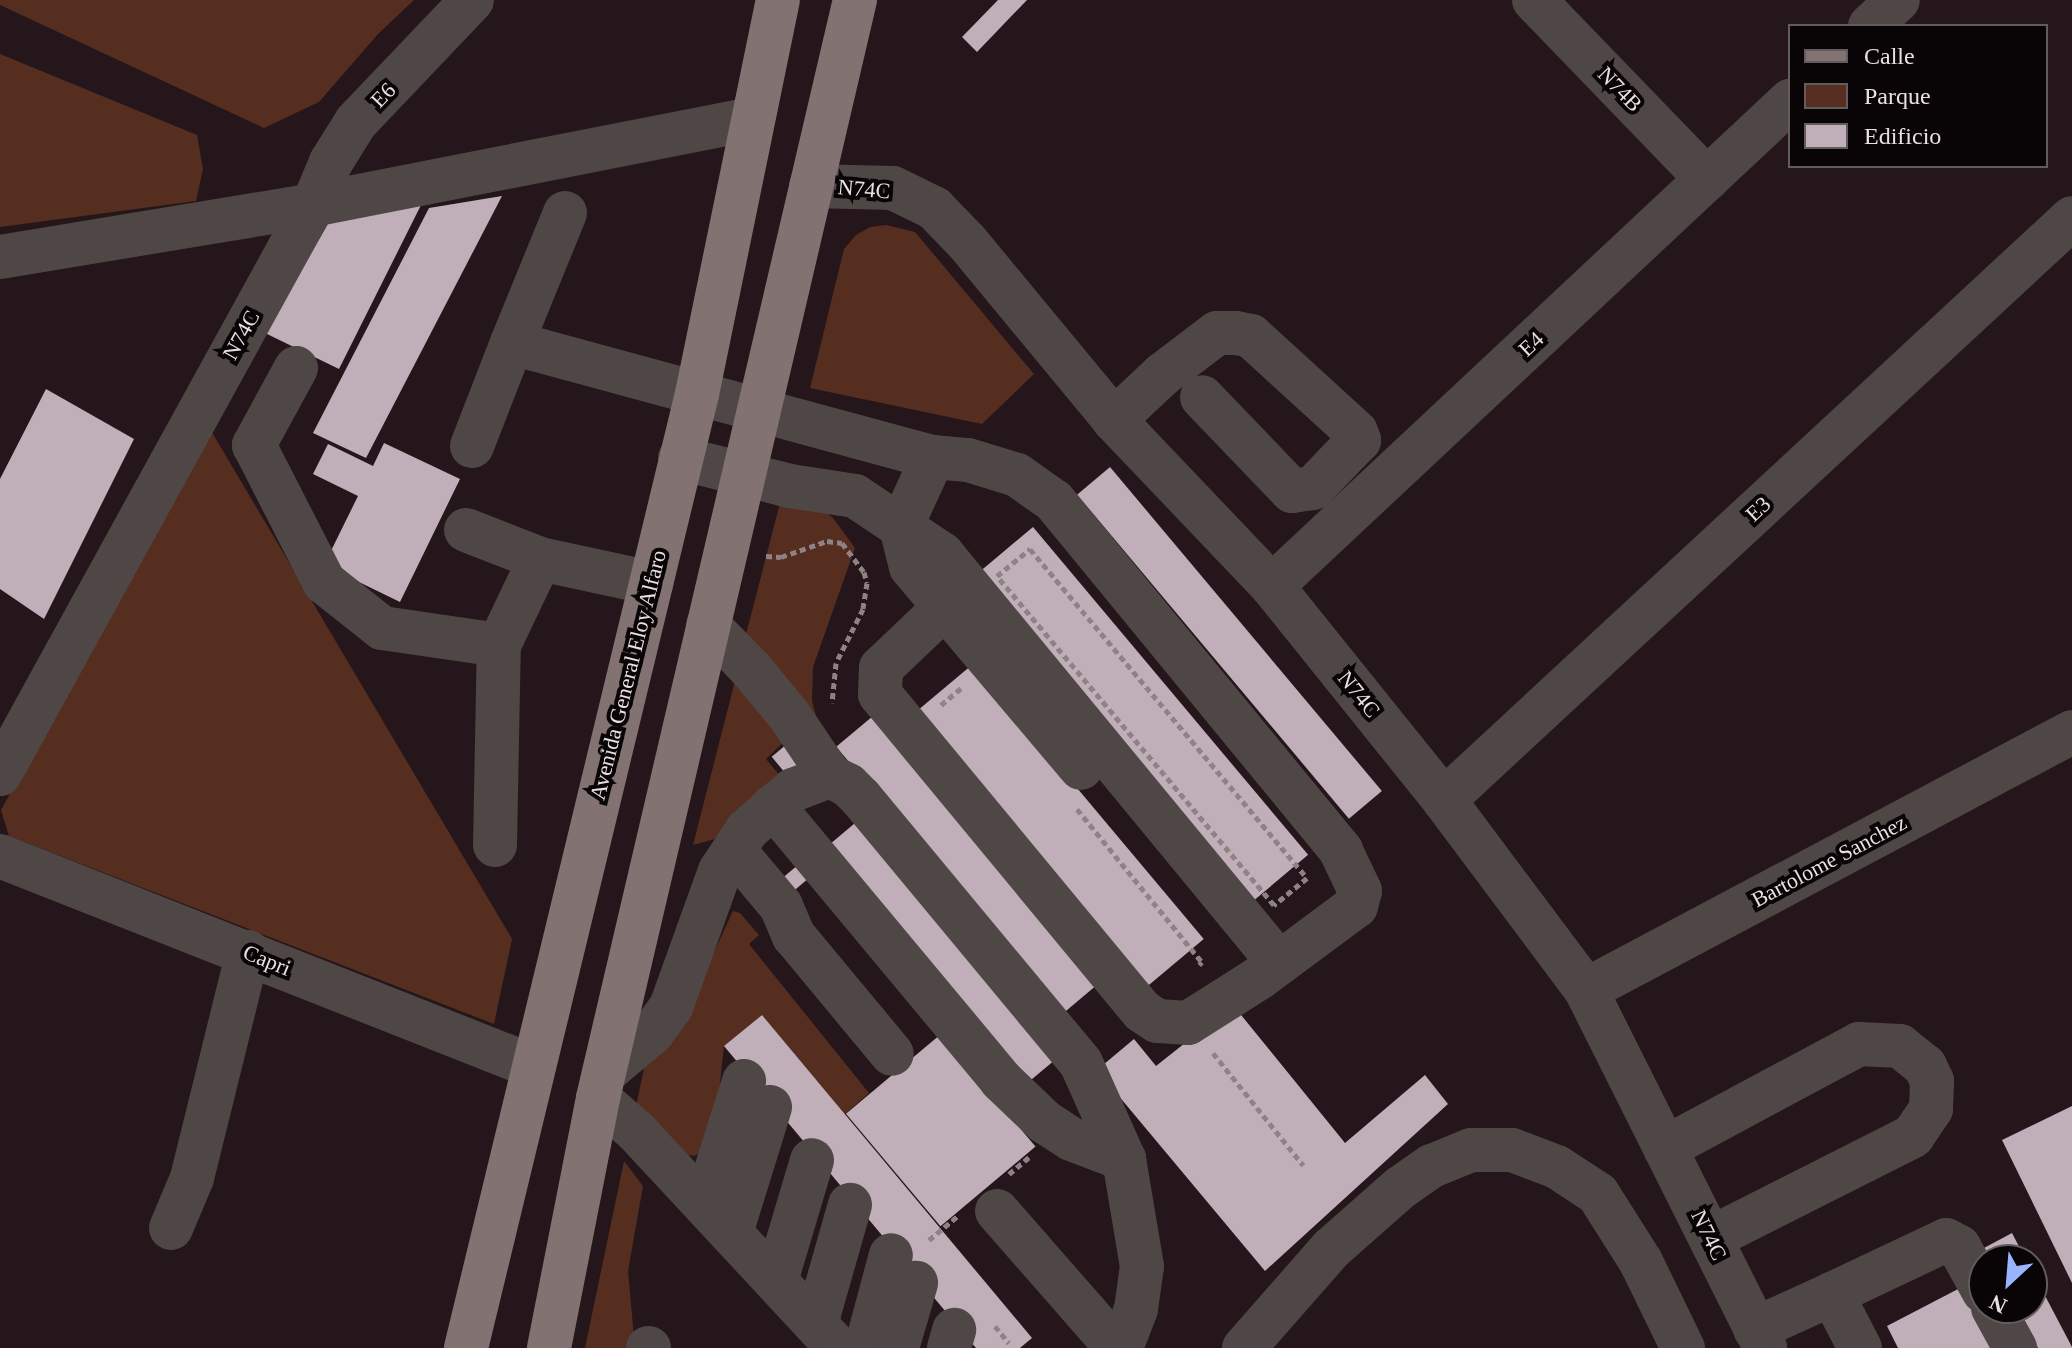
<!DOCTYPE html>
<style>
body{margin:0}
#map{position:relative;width:2072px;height:1348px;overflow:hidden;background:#24161a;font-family:Georgia,serif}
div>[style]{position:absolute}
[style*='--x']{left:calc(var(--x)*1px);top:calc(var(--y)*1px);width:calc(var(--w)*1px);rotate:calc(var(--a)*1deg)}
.green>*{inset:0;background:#562e1f}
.building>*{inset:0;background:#c0afb8;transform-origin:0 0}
.path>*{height:5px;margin-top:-2.5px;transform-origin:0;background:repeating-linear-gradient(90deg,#8e8285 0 6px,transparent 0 10px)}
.minor>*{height:44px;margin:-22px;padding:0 22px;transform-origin:22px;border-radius:22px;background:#4f4746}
.major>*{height:44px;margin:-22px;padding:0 22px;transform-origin:22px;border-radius:22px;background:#837272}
span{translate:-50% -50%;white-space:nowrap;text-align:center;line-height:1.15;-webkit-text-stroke:8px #090406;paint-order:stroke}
.street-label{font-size:22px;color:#eae0e2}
.legend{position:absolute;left:1788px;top:24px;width:260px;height:144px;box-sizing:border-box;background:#090406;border:2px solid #635c5e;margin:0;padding:10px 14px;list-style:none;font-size:24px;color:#eae0e2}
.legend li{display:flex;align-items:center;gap:16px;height:40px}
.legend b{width:40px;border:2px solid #635c5e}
.north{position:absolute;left:1968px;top:1244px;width:80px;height:80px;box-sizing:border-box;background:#090406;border:2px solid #635c5e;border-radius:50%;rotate:206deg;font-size:22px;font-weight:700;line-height:32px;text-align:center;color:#eae0e2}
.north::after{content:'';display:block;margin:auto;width:28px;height:36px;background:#98b5fd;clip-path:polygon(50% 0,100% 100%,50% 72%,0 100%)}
</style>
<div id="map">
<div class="green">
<i style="clip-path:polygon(0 0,414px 0,378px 34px,319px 102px,264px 128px,0 5px)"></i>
<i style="clip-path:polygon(0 54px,197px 135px,203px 169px,196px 201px,0 227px)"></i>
<i style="clip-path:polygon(886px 225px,915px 232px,1034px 374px,982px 424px,810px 388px,844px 249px,856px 235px,870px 227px)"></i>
<i style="clip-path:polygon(210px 429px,512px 939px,494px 1024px,9px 836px,1px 810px)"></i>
<i style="clip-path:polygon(807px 496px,833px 518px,855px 548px,813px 667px,812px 701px,821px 734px,744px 642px,781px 499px)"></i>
<i style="clip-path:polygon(737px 673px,789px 737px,766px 759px,781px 777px,715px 839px,693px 845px)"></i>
<i style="clip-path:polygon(733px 911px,740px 913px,759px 935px,749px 944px,869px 1093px,845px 1114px,762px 1015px,724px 1046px,715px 1130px,704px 1150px,695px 1156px,681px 1154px,635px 1111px,647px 1054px,682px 1021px)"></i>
<i style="clip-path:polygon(624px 1161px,643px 1186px,628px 1271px,635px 1348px,585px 1348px)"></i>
</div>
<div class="building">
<i style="clip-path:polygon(998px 0,1027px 0,977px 52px,962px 37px)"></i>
<i style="clip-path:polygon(502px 196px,366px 458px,313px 433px,429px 208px)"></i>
<i style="clip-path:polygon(421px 205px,339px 369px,265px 333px,329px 222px)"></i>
<i style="clip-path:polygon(46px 389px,134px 439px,44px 619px,0 589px,0 479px)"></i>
<i style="clip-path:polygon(384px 443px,460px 479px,400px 602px,324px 565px,358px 496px,313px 474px,328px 444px,373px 466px)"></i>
<i style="left:1110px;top:467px;width:423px;height:43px;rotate:50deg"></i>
<i style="left:1033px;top:527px;width:428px;height:72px;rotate:50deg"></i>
<i style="left:973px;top:664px;width:359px;height:72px;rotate:50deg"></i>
<i style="left:873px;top:716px;width:350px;height:48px;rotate:50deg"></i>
<i style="left:787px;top:744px;width:25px;height:20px;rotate:50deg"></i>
<i style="left:861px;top:818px;width:310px;height:50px;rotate:50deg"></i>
<i style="left:798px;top:865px;width:17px;height:20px;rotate:50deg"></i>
<i style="clip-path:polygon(1233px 1005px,1345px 1143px,1425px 1075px,1448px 1104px,1265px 1271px,1097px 1070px,1134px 1039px,1156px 1066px)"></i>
<i style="clip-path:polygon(762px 1015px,1032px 1338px,1020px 1348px,976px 1348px,724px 1046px)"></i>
<i style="left:941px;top:1034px;width:147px;height:124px;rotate:50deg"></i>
<i style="clip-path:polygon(2072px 1106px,2072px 1283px,2002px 1140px)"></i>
<i style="clip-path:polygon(2012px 1233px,2026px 1260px,1991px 1260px,1984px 1248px)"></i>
<i style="clip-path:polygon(2032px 1271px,2072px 1347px,2072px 1348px,2038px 1348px,2016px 1308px,2032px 1308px)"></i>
<i style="clip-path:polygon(1960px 1288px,1992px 1348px,1898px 1348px,1887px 1326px)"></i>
</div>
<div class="path">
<i style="--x:1030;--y:549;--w:430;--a:49.9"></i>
<i style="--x:1307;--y:878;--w:43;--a:140.7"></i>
<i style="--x:1274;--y:905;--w:430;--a:-130.1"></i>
<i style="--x:997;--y:576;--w:43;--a:-39.3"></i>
<i style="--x:766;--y:556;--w:15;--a:4"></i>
<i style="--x:781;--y:557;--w:49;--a:-19.2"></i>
<i style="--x:827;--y:541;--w:15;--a:8"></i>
<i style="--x:842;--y:543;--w:36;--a:53"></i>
<i style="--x:864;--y:572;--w:11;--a:75"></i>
<i style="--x:867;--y:583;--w:26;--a:99"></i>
<i style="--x:863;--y:609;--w:60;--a:116.6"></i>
<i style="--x:836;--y:663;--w:40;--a:95.7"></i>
<i style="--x:941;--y:705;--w:26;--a:-40"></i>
<i style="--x:1077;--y:809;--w:198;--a:50.8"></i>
<i style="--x:1202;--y:962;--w:4;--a:135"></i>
<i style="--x:1213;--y:1053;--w:144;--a:51.2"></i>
<i style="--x:1009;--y:1174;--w:26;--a:-40"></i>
<i style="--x:929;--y:1240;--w:38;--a:-40"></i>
<i style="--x:995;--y:1326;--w:22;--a:51"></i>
</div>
<div class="minor">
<i style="--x:1534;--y:0;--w:249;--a:46"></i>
<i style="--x:1870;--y:26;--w:38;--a:-43"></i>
<i style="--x:811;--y:186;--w:82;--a:1.4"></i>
<i style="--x:893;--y:188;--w:46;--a:26"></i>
<i style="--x:934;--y:208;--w:47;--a:45.9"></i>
<i style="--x:967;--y:242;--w:231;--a:50.4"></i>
<i style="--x:1114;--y:420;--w:229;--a:46.4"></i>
<i style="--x:1272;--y:586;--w:275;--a:51.2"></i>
<i style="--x:1444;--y:800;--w:237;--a:53.2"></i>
<i style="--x:1586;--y:990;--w:400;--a:63.4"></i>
<i style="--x:565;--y:213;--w:140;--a:112.2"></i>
<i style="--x:512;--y:343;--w:436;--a:15.2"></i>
<i style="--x:933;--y:457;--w:35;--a:5"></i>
<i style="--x:968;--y:460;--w:51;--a:17"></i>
<i style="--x:1017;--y:475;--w:45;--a:35.1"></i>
<i style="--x:1054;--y:501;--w:453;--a:50.6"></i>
<i style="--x:1341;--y:851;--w:44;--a:64.6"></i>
<i style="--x:1360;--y:891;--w:16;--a:105"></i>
<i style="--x:1356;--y:906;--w:121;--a:143.4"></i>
<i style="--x:1259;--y:978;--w:84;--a:147.6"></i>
<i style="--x:1188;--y:1023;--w:31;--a:-176"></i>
<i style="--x:1157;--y:1021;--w:18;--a:-146"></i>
<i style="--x:1142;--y:1011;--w:411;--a:-129.6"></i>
<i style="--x:880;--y:694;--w:26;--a:-88"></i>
<i style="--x:881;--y:668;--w:86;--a:-43.6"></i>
<i style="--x:0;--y:257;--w:317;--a:-9.4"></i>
<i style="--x:313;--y:205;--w:448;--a:-11.1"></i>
<i style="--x:296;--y:368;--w:88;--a:118.6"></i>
<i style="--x:254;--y:445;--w:154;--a:62.9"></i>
<i style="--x:324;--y:582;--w:74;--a:38.4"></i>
<i style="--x:382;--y:628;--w:118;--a:8.3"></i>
<i style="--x:499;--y:645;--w:95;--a:-64.5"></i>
<i style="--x:540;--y:559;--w:114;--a:12.2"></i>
<i style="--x:1114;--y:420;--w:67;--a:-43.2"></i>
<i style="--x:1163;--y:374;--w:68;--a:-37.2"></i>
<i style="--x:1217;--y:333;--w:19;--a:0"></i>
<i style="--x:1236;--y:333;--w:15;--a:11"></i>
<i style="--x:1251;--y:336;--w:142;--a:42.4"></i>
<i style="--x:1356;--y:432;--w:9;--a:69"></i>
<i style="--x:1359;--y:440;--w:66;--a:133.8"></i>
<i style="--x:1313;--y:488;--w:21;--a:172"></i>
<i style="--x:1292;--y:491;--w:130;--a:-133.8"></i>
<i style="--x:472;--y:446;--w:110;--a:-68.8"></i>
<i style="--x:933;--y:457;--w:77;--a:114.6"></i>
<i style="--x:901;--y:527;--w:41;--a:76"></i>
<i style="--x:911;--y:567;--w:263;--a:49.8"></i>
<i style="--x:680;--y:458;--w:114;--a:14.3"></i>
<i style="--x:790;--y:486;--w:66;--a:8.7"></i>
<i style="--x:855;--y:496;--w:105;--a:33.7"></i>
<i style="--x:942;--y:554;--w:530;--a:50.51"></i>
<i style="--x:466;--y:530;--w:79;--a:21.4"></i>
<i style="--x:1272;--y:586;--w:710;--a:-43.12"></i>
<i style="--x:708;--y:625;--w:60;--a:45.7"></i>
<i style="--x:750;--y:668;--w:61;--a:50.3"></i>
<i style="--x:789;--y:715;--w:73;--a:56.1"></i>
<i style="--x:830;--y:776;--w:20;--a:27"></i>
<i style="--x:848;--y:785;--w:18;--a:45"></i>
<i style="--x:861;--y:798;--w:344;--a:50.3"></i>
<i style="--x:1081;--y:1063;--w:105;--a:65.9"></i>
<i style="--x:1124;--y:1159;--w:109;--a:80.5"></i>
<i style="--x:1142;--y:1266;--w:43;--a:97.9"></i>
<i style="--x:1136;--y:1309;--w:42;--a:111"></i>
<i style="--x:0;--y:774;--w:649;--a:-61.19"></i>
<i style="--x:313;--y:205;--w:47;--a:-67.3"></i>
<i style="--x:331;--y:162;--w:47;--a:-58"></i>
<i style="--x:356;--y:122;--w:168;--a:-46.4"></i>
<i style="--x:1444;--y:800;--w:856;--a:-42.82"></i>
<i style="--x:773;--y:806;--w:356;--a:50.2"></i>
<i style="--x:1001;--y:1080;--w:61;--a:43.7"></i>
<i style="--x:1045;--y:1122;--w:31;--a:33"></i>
<i style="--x:1071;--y:1139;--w:57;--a:20.7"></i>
<i style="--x:495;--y:845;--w:200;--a:-88.9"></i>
<i style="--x:734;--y:850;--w:73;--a:50"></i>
<i style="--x:781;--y:906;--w:33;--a:67"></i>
<i style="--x:794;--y:936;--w:153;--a:50.3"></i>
<i style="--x:0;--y:856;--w:572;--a:21.54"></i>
<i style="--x:1586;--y:990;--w:550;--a:-27.96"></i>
<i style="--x:608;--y:1070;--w:57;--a:-40.1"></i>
<i style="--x:652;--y:1033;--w:32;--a:-54"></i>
<i style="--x:671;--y:1007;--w:145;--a:-70.2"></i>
<i style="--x:720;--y:871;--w:49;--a:-56.6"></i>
<i style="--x:747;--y:830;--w:61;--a:-41"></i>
<i style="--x:793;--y:790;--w:40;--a:-21"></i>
<i style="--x:598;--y:1098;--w:50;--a:41"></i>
<i style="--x:636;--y:1131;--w:296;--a:47.1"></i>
<i style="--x:1665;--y:1148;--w:220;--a:-28.2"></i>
<i style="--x:1859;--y:1044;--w:41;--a:2.8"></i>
<i style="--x:1900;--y:1046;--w:32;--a:39"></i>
<i style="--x:1925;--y:1066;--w:17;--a:65"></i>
<i style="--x:1932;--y:1081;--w:28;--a:92"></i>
<i style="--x:1931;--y:1109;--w:32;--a:124"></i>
<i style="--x:1913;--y:1136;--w:226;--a:153.2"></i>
<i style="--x:705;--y:1205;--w:130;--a:-72.5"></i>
<i style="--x:997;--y:1211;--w:182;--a:48.8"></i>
<i style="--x:171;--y:1228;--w:54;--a:-67.2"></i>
<i style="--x:192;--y:1178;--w:233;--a:-76.1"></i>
<i style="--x:731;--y:1233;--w:132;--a:-72.8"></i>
<i style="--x:776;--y:1281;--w:126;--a:-73.4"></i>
<i style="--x:1993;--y:1308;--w:46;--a:61.2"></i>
<i style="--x:816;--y:1324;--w:124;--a:-74.1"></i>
<i style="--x:1755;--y:1329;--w:85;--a:-24.4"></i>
<i style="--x:648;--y:1348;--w:1;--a:0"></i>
<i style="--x:866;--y:1348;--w:96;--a:-75"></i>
<i style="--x:897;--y:1348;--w:68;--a:-73.7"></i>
<i style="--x:949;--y:1348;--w:19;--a:-74"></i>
<i style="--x:1244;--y:1348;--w:133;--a:-48.7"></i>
<i style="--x:1332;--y:1248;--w:91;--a:-41.4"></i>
<i style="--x:1400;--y:1188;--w:39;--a:-35"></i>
<i style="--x:1432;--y:1166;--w:42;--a:-22.3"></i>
<i style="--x:1471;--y:1150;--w:41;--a:0"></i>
<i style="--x:1512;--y:1150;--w:48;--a:20.7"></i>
<i style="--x:1557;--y:1167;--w:49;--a:33.4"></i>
<i style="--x:1598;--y:1194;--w:80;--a:57.7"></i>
<i style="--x:1641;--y:1262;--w:96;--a:64"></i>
<i style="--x:1860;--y:1348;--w:61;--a:-117.4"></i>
<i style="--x:1832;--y:1294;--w:126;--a:-25.3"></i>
<i style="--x:1946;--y:1240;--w:15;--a:28"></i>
<i style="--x:1959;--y:1247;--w:51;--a:60.9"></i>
</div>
<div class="major">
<i style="--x:466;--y:1348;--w:982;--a:-76.39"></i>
<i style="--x:697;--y:394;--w:402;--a:-78.4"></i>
<i style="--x:549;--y:1348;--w:255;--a:-78.9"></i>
<i style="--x:598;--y:1098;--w:1128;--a:-76.83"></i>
</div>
<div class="street-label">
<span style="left:1620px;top:89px;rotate:46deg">N74B</span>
<span style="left:383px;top:95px;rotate:-46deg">E6</span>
<span style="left:864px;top:189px;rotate:5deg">N74C</span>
<span style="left:241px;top:335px;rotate:-61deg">N74C</span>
<span style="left:1531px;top:344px;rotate:-43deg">E4</span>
<span style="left:1758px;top:509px;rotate:-43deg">E3</span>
<span style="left:628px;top:675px;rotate:-76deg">Avenida General Eloy Alfaro</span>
<span style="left:1359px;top:694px;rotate:51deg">N74C</span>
<span style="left:1829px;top:861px;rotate:-28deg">Bartolome Sanchez</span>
<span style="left:267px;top:960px;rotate:22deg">Capri</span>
<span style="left:1709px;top:1235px;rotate:64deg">N74C</span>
</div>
<ul class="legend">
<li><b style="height:10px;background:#837272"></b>Calle</li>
<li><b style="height:22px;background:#562e1f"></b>Parque</li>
<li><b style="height:22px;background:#c0afb8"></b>Edificio</li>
</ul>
<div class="north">N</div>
</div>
